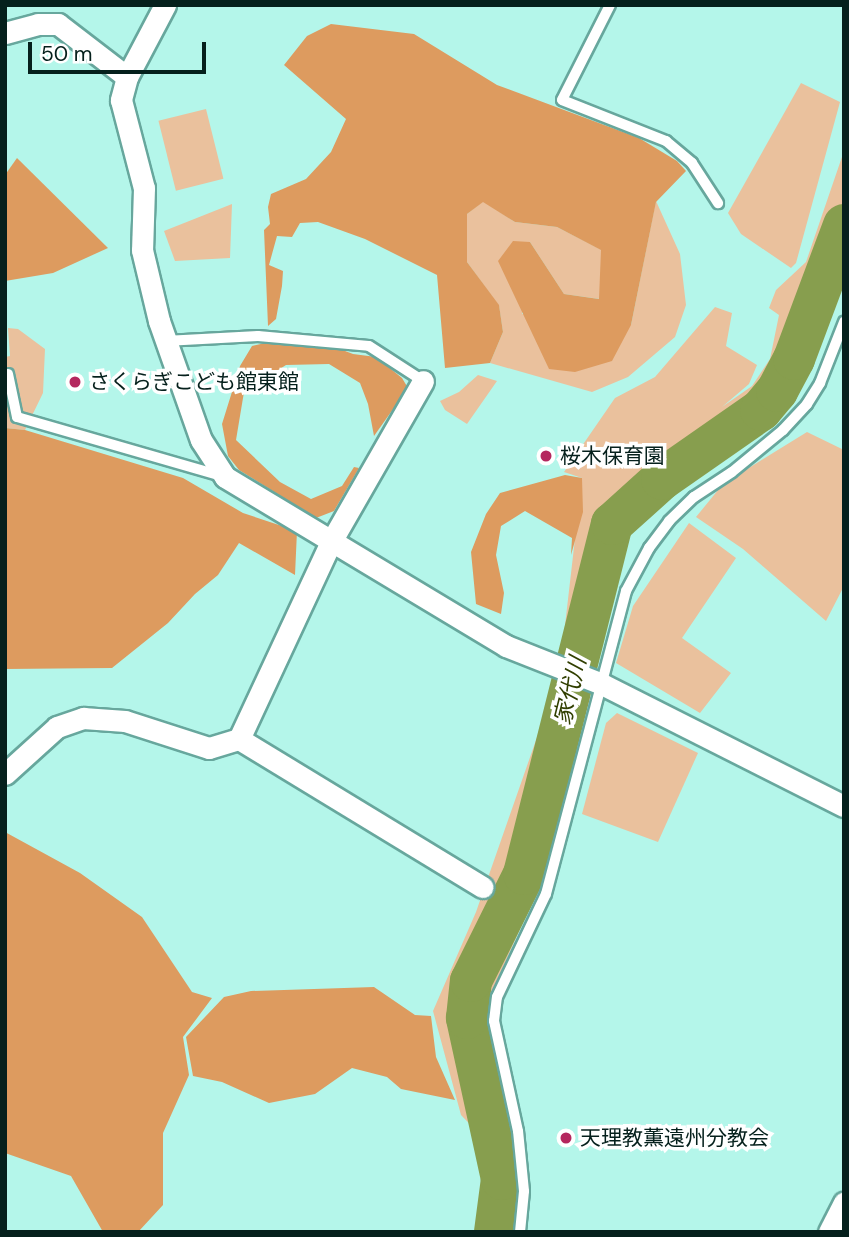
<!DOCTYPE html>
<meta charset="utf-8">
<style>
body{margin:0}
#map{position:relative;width:849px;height:1237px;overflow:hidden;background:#b4f6ea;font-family:"DM Sans","Noto Sans JP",sans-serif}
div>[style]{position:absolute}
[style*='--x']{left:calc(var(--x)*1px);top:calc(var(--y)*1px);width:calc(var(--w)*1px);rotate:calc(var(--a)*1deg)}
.green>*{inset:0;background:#eac19d;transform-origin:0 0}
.forest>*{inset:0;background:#dd9b5f}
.river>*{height:42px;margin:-21px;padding:0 21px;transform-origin:21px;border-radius:21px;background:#879e4e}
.roads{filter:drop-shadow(2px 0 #67a79d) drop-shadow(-2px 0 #67a79d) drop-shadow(0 2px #67a79d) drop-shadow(0 -2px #67a79d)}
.service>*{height:10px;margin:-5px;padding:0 5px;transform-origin:5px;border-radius:5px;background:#fff}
.minor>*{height:21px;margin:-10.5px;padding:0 10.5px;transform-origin:10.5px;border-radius:10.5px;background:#fff}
.dots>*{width:19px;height:19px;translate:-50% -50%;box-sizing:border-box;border:4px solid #fff;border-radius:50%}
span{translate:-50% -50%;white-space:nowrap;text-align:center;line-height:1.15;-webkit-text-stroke:7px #fff;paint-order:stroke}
.poi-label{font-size:21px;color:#05201c}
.left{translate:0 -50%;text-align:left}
.water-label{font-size:23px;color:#313f00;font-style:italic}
.frame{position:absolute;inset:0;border:7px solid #05201c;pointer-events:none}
.scale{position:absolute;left:28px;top:42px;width:178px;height:32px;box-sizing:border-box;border:4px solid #05201c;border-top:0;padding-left:9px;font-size:21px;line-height:24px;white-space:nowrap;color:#05201c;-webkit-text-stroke:5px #fff;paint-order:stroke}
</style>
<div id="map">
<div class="green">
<i style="clip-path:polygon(801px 83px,840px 102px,796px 263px,791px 268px,741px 234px,728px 213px)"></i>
<i style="left:206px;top:109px;width:72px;height:49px;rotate:76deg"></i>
<i style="clip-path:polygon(844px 151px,844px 255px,797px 391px,724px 455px,622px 521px,602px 571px,590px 668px,561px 660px,582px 478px,564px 472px,615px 398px,655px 377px,715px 307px,732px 313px,726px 346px,757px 365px,749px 384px,722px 407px,752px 386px,770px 359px,779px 315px,769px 308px,776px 290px,806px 262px)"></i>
<i style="clip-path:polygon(483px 201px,515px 222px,557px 227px,602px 250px,600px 299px,564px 294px,530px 242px,522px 314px,631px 325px,656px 201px,680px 254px,686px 305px,675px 337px,628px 377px,592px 392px,490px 363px,503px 332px,499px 306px,467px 262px,467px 214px)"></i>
<i style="clip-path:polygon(232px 204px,230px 258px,175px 261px,164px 231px)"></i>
<i style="clip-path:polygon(8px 328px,18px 329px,45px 349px,43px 393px,25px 430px,5px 428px,5px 357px,10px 356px)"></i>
<i style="clip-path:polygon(478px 375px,497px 381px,467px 424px,445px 410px,440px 401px,459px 392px)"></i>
<i style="clip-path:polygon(807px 432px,844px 450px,844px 586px,826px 621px,743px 549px,696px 517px,723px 484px)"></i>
<i style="clip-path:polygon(689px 523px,736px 558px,682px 638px,731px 673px,700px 713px,616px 663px,633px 606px)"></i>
<i style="clip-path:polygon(558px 677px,582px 686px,590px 698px,534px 897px,485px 1008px,513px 1145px,490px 1142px,514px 1151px,508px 1232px,478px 1232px,487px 1183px,484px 1139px,461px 1115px,433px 1011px,476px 912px)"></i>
<i style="clip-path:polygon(617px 713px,698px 753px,658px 842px,582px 814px,606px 723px)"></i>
</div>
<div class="forest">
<i style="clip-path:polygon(331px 24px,414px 34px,497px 85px,639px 138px,677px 161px,686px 171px,656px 202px,631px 325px,612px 361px,575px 372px,549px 369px,498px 261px,513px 241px,530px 242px,564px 294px,599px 299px,601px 250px,557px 227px,515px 222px,483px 202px,467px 214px,467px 262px,499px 305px,503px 332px,490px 363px,445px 368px,437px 275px,365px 239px,318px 222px,300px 223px,292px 237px,277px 236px,269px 265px,283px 271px,282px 286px,276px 319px,268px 326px,264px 230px,270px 224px,268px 207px,271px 194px,306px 179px,331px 152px,346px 119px,284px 65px,307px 36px)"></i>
<i style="clip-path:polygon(17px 158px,108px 248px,53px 273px,5px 281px,5px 175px)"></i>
<i style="clip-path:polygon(274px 341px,324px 343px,353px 354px,376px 357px,402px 378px,408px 388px,374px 436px,368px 404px,360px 383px,329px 364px,286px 365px,244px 392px,236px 440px,280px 482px,311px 499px,342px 486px,354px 467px,359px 468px,334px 511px,316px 518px,239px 470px,228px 456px,222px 424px,240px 366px,252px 346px)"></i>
<i style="clip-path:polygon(5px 428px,25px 430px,183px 478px,243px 513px,297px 531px,295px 575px,239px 543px,218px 575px,195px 594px,168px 623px,112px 668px,5px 669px)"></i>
<i style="clip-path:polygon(565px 475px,582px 478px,583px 512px,571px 555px,572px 538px,525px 511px,501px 526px,496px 555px,504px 593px,501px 614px,476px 604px,471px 552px,486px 514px,500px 493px)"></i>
<i style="clip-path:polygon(5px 832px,80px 873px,142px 917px,192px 992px,212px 998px,183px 1037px,189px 1075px,163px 1133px,163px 1205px,139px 1231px,103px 1232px,71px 1176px,5px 1153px)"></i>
<i style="clip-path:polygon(374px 987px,415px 1015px,431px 1016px,436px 1057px,455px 1100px,401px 1089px,387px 1077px,352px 1068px,315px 1094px,269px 1103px,222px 1082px,193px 1076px,186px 1037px,224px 997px,251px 991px)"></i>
</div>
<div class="river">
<i style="--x:495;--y:1232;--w:53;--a:-82.5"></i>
<i style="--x:502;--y:1179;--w:165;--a:-102.3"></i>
<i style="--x:467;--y:1018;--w:37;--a:-84"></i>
<i style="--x:471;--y:981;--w:119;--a:-63.6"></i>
<i style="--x:524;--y:874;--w:361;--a:-75.9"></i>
<i style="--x:612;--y:524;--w:67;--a:-42"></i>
<i style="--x:662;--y:479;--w:121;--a:-34.9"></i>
<i style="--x:761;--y:410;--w:25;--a:-50"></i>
<i style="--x:777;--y:391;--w:36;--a:-62"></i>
<i style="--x:794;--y:359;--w:143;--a:-69.5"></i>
</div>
<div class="roads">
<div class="service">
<i style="--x:610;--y:5;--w:106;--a:116.8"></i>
<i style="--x:562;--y:100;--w:112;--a:21.5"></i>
<i style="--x:666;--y:141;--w:34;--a:40"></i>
<i style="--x:692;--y:163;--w:48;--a:57"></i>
<i style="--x:165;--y:341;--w:93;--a:-3.1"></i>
<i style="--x:258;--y:336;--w:111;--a:5.1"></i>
<i style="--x:369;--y:346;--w:64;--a:32.9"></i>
<i style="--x:8;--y:374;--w:44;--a:78.2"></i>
<i style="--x:17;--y:417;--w:213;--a:16.1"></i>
<i style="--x:520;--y:1232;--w:41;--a:-84.4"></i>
<i style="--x:524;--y:1191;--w:60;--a:-95.7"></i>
<i style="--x:518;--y:1131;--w:113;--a:-102.3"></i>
<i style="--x:494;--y:1021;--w:24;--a:-83"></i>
<i style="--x:497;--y:997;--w:114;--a:-64.6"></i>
<i style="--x:546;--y:894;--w:313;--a:-75.2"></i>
<i style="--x:626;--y:591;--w:49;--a:-61.9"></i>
<i style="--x:649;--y:548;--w:34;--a:-53"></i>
<i style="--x:669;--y:521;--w:35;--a:-44"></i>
<i style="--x:694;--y:497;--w:45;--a:-33.3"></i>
<i style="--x:732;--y:472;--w:66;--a:-39.5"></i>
<i style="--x:783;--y:430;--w:35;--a:-47"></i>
<i style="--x:807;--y:404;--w:25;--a:-58"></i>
<i style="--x:820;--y:383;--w:66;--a:-68.5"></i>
</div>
<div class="minor">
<i style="--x:165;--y:5;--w:81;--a:117.8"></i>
<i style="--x:127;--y:77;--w:24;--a:105"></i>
<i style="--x:121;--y:100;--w:91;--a:75.4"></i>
<i style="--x:144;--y:188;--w:62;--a:91.8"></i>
<i style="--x:142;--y:250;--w:73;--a:76.5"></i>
<i style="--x:159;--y:321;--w:126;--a:70.6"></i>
<i style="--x:201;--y:440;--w:44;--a:57"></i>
<i style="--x:225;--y:477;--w:328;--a:31"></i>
<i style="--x:506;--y:646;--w:103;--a:21.6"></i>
<i style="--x:602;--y:684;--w:271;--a:26.8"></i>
<i style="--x:5;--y:33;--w:34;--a:-15"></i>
<i style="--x:38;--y:24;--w:20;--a:0"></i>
<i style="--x:58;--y:24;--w:87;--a:37.5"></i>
<i style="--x:239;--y:739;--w:220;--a:-65"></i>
<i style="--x:332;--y:540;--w:183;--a:-60.2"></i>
<i style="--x:5;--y:774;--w:70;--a:-42.1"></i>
<i style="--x:57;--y:727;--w:28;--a:-19"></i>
<i style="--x:83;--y:718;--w:42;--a:4.1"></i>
<i style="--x:125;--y:721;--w:88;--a:17.8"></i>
<i style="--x:209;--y:748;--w:31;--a:-17"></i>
<i style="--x:239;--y:739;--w:285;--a:31.3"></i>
<i style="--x:829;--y:1232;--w:33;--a:-63"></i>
</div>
</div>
<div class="dots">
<i style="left:75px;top:382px;background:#b4275e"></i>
<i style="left:546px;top:456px;background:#b4275e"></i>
<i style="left:566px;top:1138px;background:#b4275e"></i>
</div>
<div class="poi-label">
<span class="left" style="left:89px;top:382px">さくらぎこども館東館</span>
<span class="left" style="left:560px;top:456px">桜木保育園</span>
<span class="left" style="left:580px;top:1138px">天理教薫遠州分教会</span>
</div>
<div class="water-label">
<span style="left:570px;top:691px;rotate:-76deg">家代川</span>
</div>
<div class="frame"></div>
<div class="scale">50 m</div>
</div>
